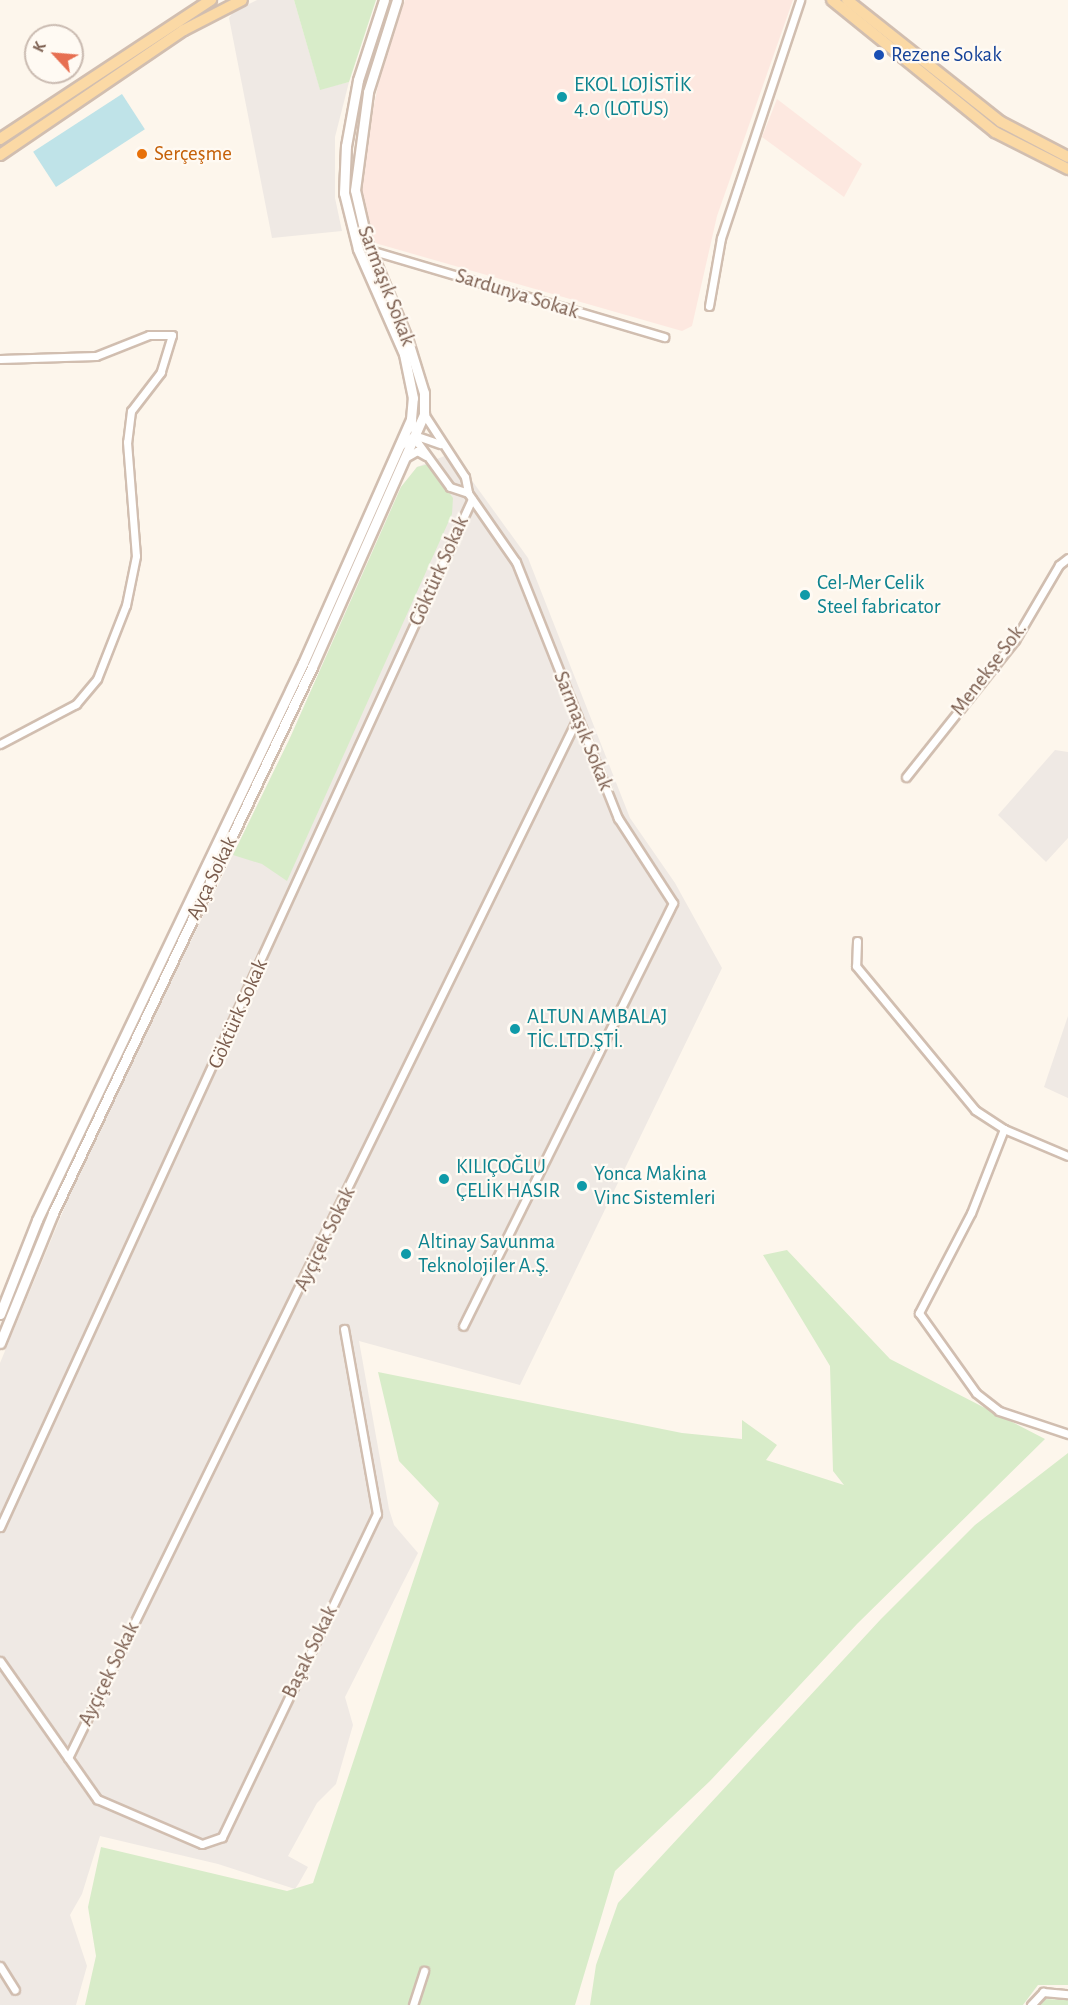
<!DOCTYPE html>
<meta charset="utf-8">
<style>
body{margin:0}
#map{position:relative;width:1068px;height:2005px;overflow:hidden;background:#fdf6ec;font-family:"Alegreya Sans",sans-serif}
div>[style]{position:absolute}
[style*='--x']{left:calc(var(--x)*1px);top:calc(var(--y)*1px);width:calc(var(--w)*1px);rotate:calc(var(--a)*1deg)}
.commercial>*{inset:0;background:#fde8e0}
.industrial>*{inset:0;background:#efe9e4}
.green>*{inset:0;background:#d8ecc9}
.water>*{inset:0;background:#bfe3e8;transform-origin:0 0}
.roads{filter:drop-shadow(2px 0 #d1beb0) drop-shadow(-2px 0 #d1beb0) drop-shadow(0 2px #d1beb0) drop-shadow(0 -2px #d1beb0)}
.street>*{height:7px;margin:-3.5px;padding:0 3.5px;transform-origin:3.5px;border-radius:3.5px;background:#fff}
.secondary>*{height:9px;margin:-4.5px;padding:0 4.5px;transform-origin:4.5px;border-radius:4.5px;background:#fff}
.primary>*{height:10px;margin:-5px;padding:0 5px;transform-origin:5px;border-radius:5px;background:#fbd9a5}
.dots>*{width:16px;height:16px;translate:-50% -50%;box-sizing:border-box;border:3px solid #fffaf3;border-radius:50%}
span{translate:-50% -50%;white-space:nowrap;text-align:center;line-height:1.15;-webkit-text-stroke:4.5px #fffaf3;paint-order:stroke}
.transit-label{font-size:21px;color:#164399}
.left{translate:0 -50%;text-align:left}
.culture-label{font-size:21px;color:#0d838f}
.food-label{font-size:21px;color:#c56008}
.street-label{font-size:21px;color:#7a5c4d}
.north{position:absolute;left:24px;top:24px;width:60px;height:60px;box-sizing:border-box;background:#fffaf3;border:2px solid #cabbb1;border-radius:50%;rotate:296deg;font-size:16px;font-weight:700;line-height:24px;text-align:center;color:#7a5c4d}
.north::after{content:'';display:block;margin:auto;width:21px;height:27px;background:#e76f51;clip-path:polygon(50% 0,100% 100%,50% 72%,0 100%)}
</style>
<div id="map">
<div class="commercial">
<i style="clip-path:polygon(405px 0,793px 0,717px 216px,692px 326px,682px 331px,368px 241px,361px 186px,366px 144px,382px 66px)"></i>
<i style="clip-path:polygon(777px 99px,862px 164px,844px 197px,762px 137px)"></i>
</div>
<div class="industrial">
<i style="clip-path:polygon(257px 0,294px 0,320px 89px,349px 82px,335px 137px,335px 198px,342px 231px,272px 238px,229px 18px,233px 12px)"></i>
<i style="clip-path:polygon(452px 453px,528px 558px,630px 818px,675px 883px,722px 968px,520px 1385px,359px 1341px,389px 1509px,394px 1525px,418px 1553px,345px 1697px,353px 1725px,336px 1784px,317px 1803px,288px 1856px,308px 1867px,299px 1883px,295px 1889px,218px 1864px,100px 1836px,82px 1894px,70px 1915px,87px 1966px,76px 2005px,0 2005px,0 1363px,88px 1151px,290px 738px,401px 487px,417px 467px)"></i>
<i style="clip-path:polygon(1055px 750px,1068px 752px,1068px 838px,1046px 862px,998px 815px)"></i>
<i style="clip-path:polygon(1068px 1016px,1068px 1098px,1044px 1087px)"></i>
</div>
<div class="green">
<i style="clip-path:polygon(294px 0,376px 0,349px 82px,320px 90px)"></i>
<i style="clip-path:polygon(429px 464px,453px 498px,452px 514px,287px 881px,262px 864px,233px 855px,290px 738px,401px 487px,417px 467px)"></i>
<i style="clip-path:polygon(787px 1250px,890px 1359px,1045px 1439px,857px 1624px,710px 1781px,615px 1871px,575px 2005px,85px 2005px,96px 1956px,88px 1907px,101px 1847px,287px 1891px,313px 1883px,439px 1503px,399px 1461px,378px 1372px,682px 1433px,742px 1439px,742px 1420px,777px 1445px,766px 1460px,844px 1485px,833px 1471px,830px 1366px,763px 1255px)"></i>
<i style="clip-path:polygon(1068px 1453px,1068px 1985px,1038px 1985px,1023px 2005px,590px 2005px,596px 1965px,618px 1903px,881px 1619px,975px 1525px)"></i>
<i style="clip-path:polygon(1044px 1999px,1068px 2000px,1068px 2005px,1039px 2005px)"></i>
</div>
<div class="water">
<i style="left:122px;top:94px;width:42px;height:106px;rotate:57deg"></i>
</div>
<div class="roads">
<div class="street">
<i style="--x:370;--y:250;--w:307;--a:16.5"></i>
<i style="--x:709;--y:306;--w:69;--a:-80"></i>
<i style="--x:721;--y:238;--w:251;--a:-71.6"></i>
<i style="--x:0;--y:359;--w:96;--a:-1.8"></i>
<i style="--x:96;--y:356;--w:57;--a:-21.6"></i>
<i style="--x:149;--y:335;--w:23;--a:0"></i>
<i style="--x:172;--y:335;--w:39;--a:107"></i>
<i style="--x:161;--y:372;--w:49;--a:127.6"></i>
<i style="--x:131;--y:411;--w:31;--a:97"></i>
<i style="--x:127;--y:442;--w:114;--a:85.5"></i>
<i style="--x:136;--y:556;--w:50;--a:101.5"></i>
<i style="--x:126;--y:605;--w:79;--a:111.4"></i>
<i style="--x:97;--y:679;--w:33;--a:130"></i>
<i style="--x:76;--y:704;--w:86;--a:152.2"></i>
<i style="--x:424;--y:414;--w:75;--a:56.9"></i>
<i style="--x:465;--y:477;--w:16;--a:79"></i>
<i style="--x:468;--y:493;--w:84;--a:55.2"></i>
<i style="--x:516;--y:562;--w:276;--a:68.3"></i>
<i style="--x:618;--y:818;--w:101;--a:57.1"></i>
<i style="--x:673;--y:903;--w:472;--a:116.4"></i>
<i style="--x:411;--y:419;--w:25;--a:74"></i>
<i style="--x:418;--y:443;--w:54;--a:54"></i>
<i style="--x:450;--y:487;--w:19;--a:18"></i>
<i style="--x:400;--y:446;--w:18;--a:-38"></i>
<i style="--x:414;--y:435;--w:28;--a:19"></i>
<i style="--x:405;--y:458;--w:14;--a:-30"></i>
<i style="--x:417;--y:451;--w:10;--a:29"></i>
<i style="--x:906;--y:777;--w:175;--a:-51.5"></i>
<i style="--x:1015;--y:640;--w:87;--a:-59.6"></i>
<i style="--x:1059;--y:565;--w:11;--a:-38"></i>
<i style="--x:857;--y:941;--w:25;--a:92"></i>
<i style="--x:856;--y:966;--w:187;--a:50.4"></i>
<i style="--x:975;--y:1110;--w:35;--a:33"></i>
<i style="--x:1004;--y:1129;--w:69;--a:22.9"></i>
<i style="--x:1004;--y:1129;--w:90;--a:111.4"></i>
<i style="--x:971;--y:1213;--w:113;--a:117.5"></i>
<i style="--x:919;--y:1313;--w:98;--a:54.5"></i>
<i style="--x:976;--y:1393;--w:29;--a:38"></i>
<i style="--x:999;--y:1411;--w:73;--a:18.4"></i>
<i style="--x:0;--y:1527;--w:1131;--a:-65.34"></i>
<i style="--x:0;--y:1661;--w:169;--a:54.9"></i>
<i style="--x:97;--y:1799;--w:114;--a:23.2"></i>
<i style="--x:202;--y:1844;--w:21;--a:-19"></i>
<i style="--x:222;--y:1837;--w:358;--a:-64.4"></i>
<i style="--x:377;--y:1514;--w:188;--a:-100.1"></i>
<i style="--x:68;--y:1758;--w:1159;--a:-63.9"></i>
<i style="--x:0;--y:1966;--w:28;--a:58"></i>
<i style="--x:413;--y:2005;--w:36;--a:-72"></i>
<i style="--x:1031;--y:2005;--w:18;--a:-47"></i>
<i style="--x:1043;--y:1992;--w:25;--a:5"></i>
</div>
<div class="secondary">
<i style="--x:0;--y:1314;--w:101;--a:-68.5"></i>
<i style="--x:37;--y:1220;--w:617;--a:-64.47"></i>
<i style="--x:303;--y:663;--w:267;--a:-66.1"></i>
<i style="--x:411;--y:419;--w:21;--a:-85"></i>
<i style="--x:413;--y:398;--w:45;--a:-101.6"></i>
<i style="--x:404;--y:354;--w:115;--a:-113.7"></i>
<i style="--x:358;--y:249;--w:58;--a:-104"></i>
<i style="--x:344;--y:193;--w:47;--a:-87.6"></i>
<i style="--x:346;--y:146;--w:67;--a:-79.7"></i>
<i style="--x:358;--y:80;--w:84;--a:-72"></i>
<i style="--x:0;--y:1343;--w:140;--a:-67.8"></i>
<i style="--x:53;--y:1213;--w:604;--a:-64.62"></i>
<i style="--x:312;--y:667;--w:277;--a:-66.1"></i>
<i style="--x:424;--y:414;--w:21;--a:-90"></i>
<i style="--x:424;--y:393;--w:58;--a:-107.2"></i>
<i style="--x:407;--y:338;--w:104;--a:-112.6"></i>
<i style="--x:367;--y:242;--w:53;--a:-103"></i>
<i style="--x:355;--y:190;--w:99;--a:-82.4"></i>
<i style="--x:368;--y:92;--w:96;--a:-72.5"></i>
</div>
<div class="primary">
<i style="--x:832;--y:0;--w:210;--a:39"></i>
<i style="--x:995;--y:132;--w:82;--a:26.9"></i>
<i style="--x:847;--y:0;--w:196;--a:38.4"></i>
<i style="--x:1001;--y:122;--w:76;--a:27.6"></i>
<i style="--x:0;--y:139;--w:253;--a:-33.4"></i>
<i style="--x:0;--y:155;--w:222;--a:-34.2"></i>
<i style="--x:184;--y:30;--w:65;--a:-27.3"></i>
</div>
</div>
<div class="dots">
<i style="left:879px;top:55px;background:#1a4fb4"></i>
<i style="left:562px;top:97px;background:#0f9aa8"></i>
<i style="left:142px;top:154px;background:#e8710a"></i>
<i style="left:805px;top:595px;background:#0f9aa8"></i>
<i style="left:515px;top:1029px;background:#0f9aa8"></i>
<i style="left:444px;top:1179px;background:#0f9aa8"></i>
<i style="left:582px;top:1186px;background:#0f9aa8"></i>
<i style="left:406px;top:1254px;background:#0f9aa8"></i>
</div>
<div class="transit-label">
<span class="left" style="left:891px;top:55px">Rezene Sokak</span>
</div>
<div class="culture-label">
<span class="left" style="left:574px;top:97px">EKOL LOJİSTİK<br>4.0 (LOTUS)</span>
<span class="left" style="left:817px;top:595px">Cel-Mer Celik<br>Steel fabricator</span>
<span class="left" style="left:527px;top:1029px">ALTUN AMBALAJ<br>TİC.LTD.ŞTİ.</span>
<span class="left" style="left:456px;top:1179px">KILIÇOĞLU<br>ÇELİK HASIR</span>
<span class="left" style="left:594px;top:1186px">Yonca Makina<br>Vinc Sistemleri</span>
<span class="left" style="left:418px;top:1254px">Altinay Savunma<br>Teknolojiler A.Ş.</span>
</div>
<div class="food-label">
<span class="left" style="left:154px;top:154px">Serçeşme</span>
</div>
<div class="street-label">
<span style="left:386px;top:286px;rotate:69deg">Sarmaşık Sokak</span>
<span style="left:517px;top:294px;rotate:17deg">Sardunya Sokak</span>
<span style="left:439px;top:571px;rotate:-66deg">Göktürk Sokak</span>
<span style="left:989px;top:669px;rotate:-53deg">Menekşe Sok.</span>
<span style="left:583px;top:731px;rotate:68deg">Sarmaşık Sokak</span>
<span style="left:212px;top:878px;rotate:-64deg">Ayça Sokak</span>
<span style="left:238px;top:1014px;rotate:-66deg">Göktürk Sokak</span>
<span style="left:325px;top:1239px;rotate:-64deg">Ayçiçek Sokak</span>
<span style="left:310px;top:1652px;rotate:-64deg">Başak Sokak</span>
<span style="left:109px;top:1674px;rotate:-64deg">Ayçiçek Sokak</span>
</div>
<div class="north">K</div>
</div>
